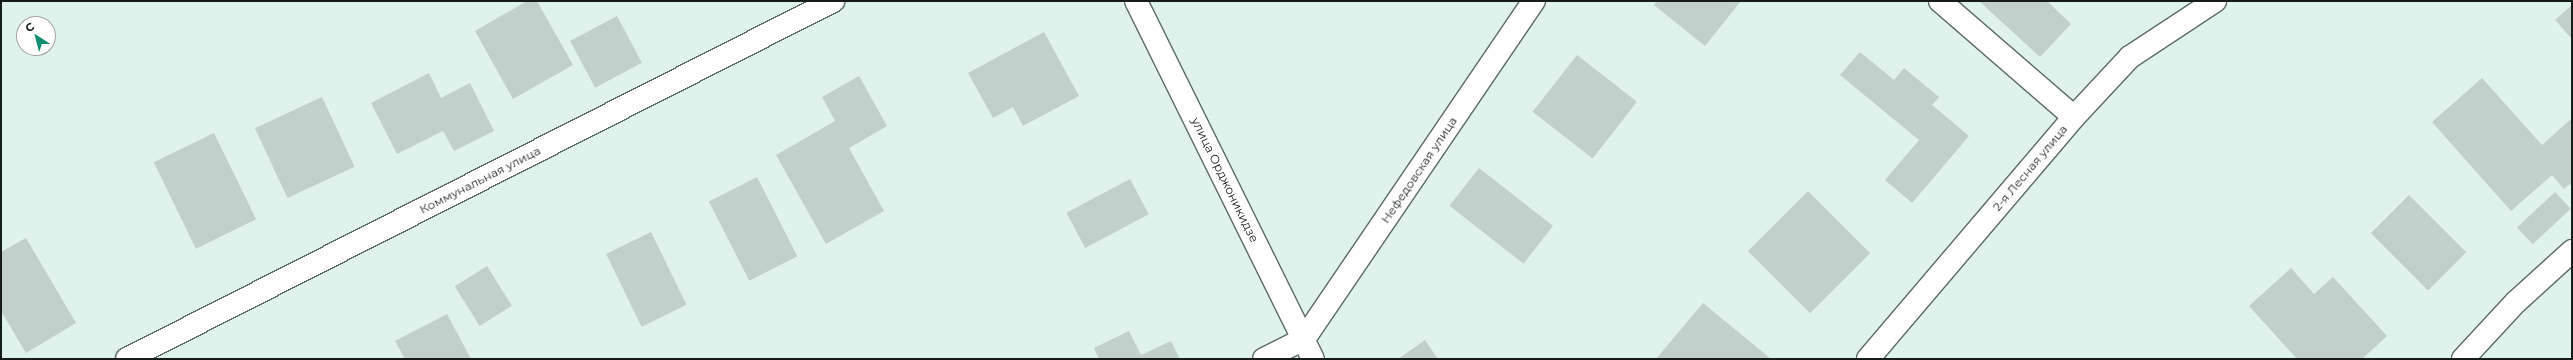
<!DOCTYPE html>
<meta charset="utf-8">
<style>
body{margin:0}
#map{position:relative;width:2573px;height:360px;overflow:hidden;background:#dff2eb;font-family:Montserrat,sans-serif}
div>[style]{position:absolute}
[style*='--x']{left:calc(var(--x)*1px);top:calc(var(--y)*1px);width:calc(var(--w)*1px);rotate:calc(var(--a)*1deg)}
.building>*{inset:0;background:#bfd1ca;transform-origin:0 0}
.roads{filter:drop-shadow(1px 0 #5b6b65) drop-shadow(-1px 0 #5b6b65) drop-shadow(0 1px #5b6b65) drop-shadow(0 -1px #5b6b65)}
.service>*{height:22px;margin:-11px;padding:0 11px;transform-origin:11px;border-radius:11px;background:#fff}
.minor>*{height:22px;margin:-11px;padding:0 11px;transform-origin:11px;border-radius:11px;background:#fff}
span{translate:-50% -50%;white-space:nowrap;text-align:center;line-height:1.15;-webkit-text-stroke:3px #fff;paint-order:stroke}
.street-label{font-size:12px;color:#161c1a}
.frame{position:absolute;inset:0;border:2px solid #161c1a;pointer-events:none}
.north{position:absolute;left:16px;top:16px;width:40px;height:40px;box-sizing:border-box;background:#fff;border:1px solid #a2a4a3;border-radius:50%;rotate:324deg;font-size:11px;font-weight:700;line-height:16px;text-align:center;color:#161c1a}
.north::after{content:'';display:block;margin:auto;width:14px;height:18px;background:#118d71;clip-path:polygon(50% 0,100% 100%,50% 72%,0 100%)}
</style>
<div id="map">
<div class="building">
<i style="clip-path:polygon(527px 1px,537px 1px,573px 65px,513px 99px,475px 31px)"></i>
<i style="clip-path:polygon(1657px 1px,1741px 1px,1705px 46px,1654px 5px)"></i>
<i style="clip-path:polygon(1979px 1px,2047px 1px,2071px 24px,2040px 57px)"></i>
<i style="clip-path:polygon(2572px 5px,2572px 39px,2555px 20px)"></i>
<i style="left:617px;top:16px;width:53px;height:53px;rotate:62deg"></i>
<i style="clip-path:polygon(1044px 32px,1079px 96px,1023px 126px,1013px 107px,993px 118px,968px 73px)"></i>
<i style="clip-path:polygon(1860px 52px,1894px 80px,1904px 68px,1939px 97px,1932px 105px,1969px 136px,1912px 203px,1885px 180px,1919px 140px,1840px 75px)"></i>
<i style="left:1577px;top:55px;width:76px;height:72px;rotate:38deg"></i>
<i style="clip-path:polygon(429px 73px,441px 98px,470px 83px,494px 131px,454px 151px,443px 131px,397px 154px,371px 103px)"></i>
<i style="clip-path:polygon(859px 76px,887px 126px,849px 148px,884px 211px,826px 244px,776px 155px,835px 121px,822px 97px)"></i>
<i style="clip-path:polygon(2482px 78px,2542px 145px,2572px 118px,2572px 182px,2564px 189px,2552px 175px,2511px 211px,2432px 122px)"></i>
<i style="left:322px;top:97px;width:77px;height:74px;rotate:65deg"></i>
<i style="left:214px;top:133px;width:96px;height:67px;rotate:64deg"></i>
<i style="left:1479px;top:168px;width:94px;height:48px;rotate:38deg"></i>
<i style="left:757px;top:177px;width:89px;height:54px;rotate:63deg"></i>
<i style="left:1130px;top:179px;width:40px;height:72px;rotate:62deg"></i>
<i style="left:1808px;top:191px;width:88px;height:85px;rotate:45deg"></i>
<i style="left:2555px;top:192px;width:23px;height:52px;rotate:47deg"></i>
<i style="left:2409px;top:195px;width:81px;height:54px;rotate:45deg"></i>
<i style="left:651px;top:232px;width:81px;height:50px;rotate:64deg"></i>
<i style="clip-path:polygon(26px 238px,76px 323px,26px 353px,1px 311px,1px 252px)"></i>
<i style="left:487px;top:266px;width:47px;height:38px;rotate:58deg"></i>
<i style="clip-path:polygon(2291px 268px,2314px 294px,2333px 277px,2387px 336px,2362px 359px,2297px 359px,2249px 306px)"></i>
<i style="clip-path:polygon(1703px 303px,1771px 359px,1656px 359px)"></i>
<i style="clip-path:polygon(447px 314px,471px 359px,405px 359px,395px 341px)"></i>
<i style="clip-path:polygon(1129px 331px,1141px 355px,1171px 341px,1180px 359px,1099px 359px,1094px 348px)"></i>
<i style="clip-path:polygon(1425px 340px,1438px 359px,1398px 359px)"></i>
</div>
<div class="roads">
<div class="service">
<i style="--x:1940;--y:1;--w:177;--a:40.9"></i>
</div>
<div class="minor">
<i style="--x:1136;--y:1;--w:399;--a:63.7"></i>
<i style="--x:127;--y:359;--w:792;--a:-26.89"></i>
<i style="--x:1264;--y:359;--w:45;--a:-26.6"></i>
<i style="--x:1304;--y:339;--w:409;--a:-55.8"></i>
<i style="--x:1868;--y:359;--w:318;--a:-49.6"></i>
<i style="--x:2074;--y:117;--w:82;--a:-47"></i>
<i style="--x:2130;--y:57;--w:102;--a:-33.4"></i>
<i style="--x:2463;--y:359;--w:78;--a:-47.1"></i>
<i style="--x:2516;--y:302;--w:76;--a:-42.3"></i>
</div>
</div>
<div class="street-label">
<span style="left:2030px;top:168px;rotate:-50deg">2-я Лесная улица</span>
<span style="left:1419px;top:170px;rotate:-56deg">Нефедовская улица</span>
<span style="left:480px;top:180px;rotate:-27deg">Коммунальная улица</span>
<span style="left:1225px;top:180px;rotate:64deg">улица Орджоникидзе</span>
</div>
<div class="frame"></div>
<div class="north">С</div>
</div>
